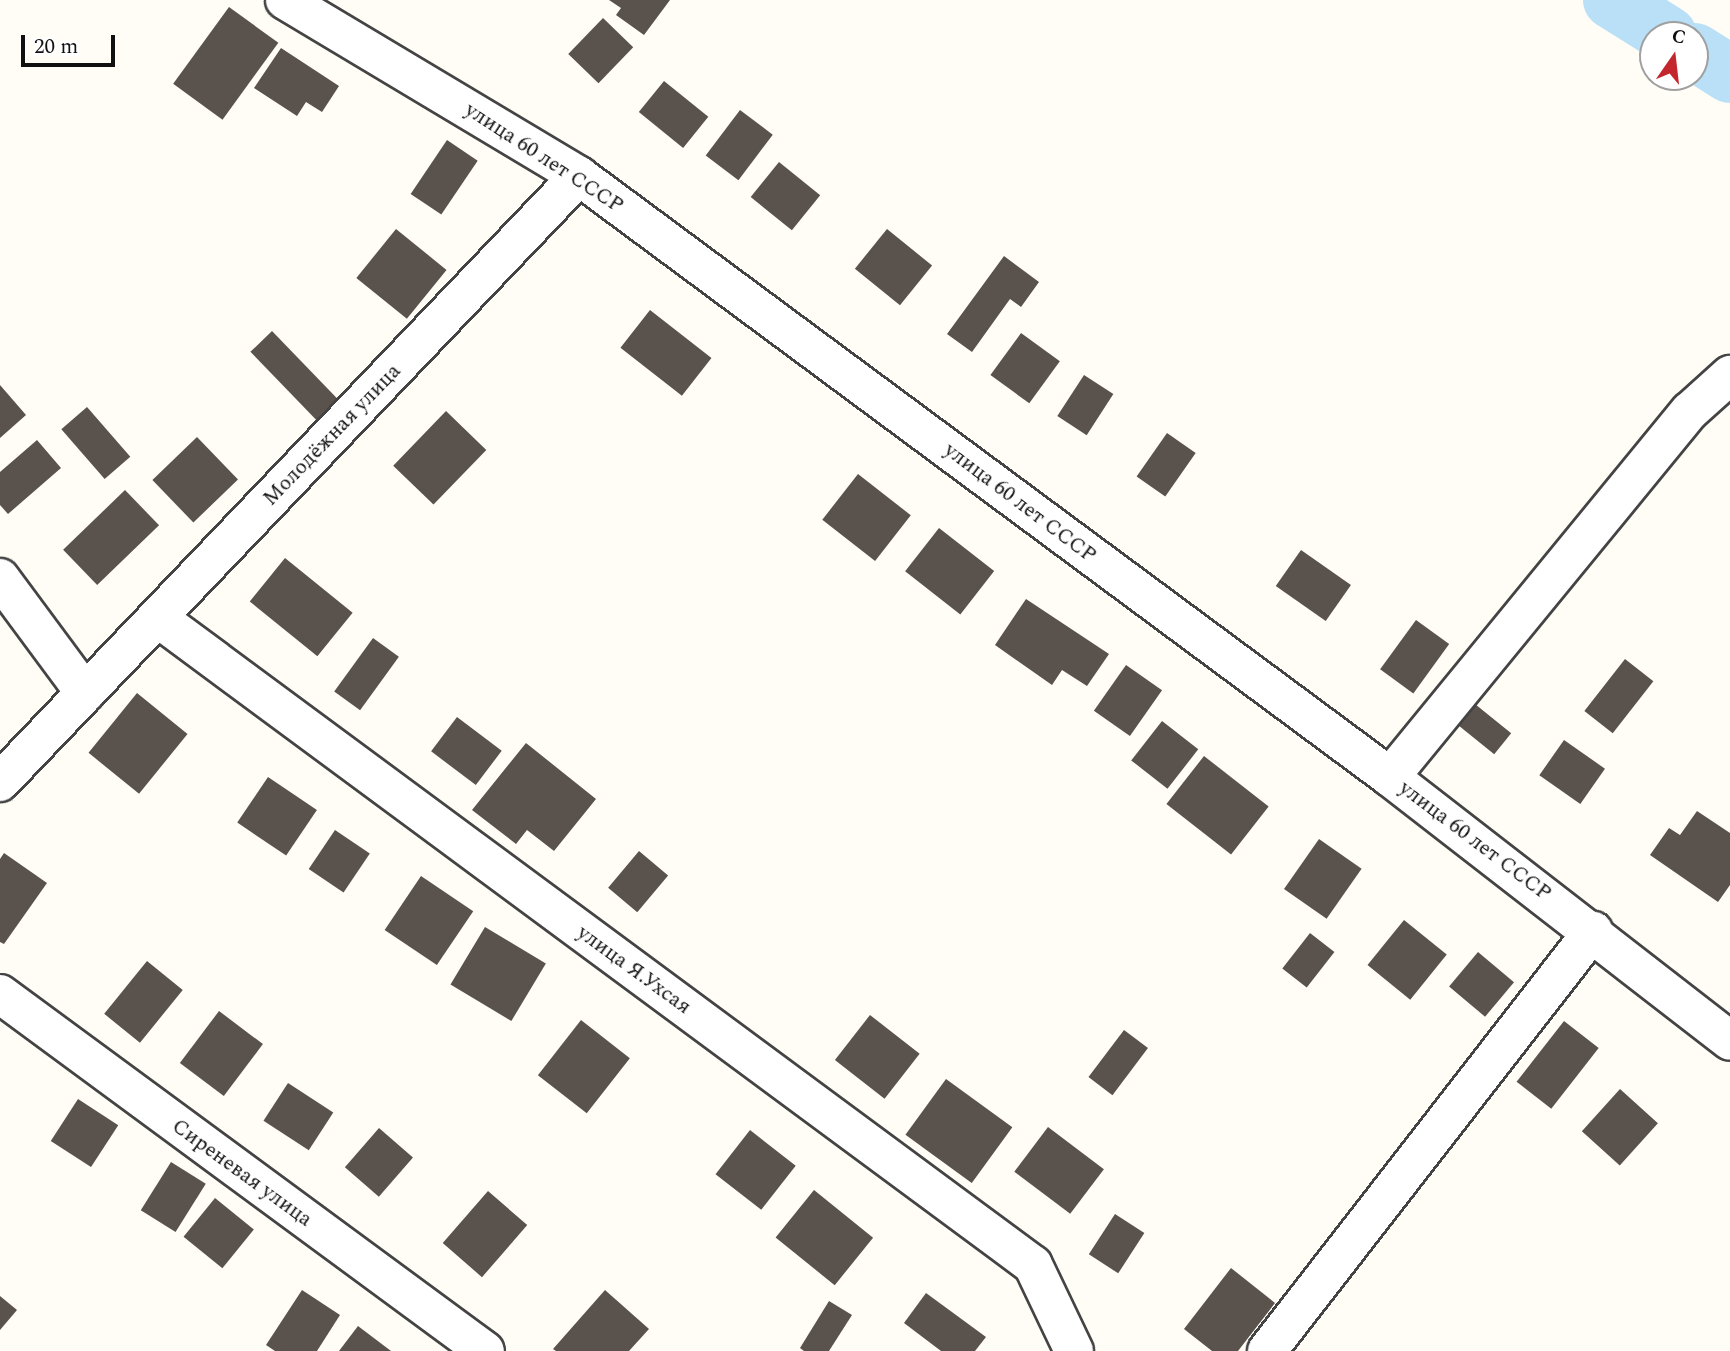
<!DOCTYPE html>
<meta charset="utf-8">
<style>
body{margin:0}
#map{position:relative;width:1730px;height:1351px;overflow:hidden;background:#fffdf5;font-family:Spectral,serif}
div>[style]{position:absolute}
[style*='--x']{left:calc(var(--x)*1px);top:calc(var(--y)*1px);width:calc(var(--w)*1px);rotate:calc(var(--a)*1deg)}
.river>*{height:58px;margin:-29px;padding:0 29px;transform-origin:29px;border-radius:29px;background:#b9e0f7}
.building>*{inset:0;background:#5a524d;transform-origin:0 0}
.roads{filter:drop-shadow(2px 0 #444) drop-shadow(-2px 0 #444) drop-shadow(0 2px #444) drop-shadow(0 -2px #444)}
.minor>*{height:38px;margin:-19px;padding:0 19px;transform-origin:19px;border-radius:19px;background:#fff}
span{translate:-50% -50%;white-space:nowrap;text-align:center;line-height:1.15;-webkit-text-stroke:7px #fff;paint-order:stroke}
.street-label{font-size:21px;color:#111}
.north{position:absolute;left:1639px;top:21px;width:70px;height:70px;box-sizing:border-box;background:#fff;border:2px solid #a0a0a0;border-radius:50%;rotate:14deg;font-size:19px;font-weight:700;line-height:28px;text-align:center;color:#111}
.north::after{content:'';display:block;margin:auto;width:24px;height:32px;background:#c4262e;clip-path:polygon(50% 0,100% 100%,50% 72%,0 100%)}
.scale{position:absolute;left:21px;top:35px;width:94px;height:32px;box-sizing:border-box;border:4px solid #111;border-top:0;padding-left:9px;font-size:21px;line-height:24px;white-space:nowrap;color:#111;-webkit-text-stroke:5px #fff;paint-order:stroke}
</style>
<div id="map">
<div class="river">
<i style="--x:1612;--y:0;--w:66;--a:32"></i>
<i style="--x:1695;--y:52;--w:41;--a:32.2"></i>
</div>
<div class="building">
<i style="clip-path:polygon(609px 0,670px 0,644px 35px,616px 15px,621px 8px)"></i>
<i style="left:229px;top:7px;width:61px;height:95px;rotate:36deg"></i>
<i style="left:603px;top:18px;width:42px;height:50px;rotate:44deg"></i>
<i style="clip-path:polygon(281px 48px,339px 86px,322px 112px,306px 102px,297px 116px,254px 88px)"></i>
<i style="left:664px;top:81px;width:57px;height:40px;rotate:39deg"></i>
<i style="left:740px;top:110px;width:41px;height:57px;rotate:37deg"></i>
<i style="left:447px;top:140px;width:37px;height:65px;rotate:34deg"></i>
<i style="left:779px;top:162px;width:53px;height:45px;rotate:39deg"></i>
<i style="left:396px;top:229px;width:65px;height:63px;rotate:39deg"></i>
<i style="left:887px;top:229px;width:58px;height:51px;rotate:39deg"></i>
<i style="clip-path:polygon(1004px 256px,1039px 282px,1021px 307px,1010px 299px,972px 352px,947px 334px)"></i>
<i style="left:650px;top:310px;width:78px;height:48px;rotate:38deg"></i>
<i style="left:272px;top:331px;width:98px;height:30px;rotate:46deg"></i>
<i style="left:1021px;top:333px;width:48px;height:52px;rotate:36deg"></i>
<i style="left:1084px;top:375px;width:35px;height:49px;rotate:33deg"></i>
<i style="clip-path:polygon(0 385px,26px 415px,0 438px)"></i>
<i style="left:87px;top:407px;width:66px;height:34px;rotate:49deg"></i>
<i style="left:446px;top:411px;width:56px;height:76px;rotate:44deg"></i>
<i style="left:1167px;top:433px;width:35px;height:53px;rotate:35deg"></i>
<i style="left:197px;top:437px;width:59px;height:62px;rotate:46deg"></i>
<i style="clip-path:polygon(37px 440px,61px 468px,8px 514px,0 505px,0 472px)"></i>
<i style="left:858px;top:474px;width:67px;height:58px;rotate:38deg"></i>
<i style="left:125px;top:490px;width:49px;height:86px;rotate:46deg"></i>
<i style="left:939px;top:528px;width:70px;height:55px;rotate:38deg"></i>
<i style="left:1301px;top:550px;width:61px;height:44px;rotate:35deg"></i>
<i style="left:285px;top:558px;width:87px;height:56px;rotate:39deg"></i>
<i style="clip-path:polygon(1026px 599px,1109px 654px,1087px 686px,1062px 670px,1052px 685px,995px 645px)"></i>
<i style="left:1416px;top:620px;width:41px;height:61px;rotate:36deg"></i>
<i style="left:373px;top:638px;width:32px;height:66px;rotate:36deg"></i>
<i style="left:1625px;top:659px;width:36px;height:66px;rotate:38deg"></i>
<i style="left:1126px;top:665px;width:44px;height:56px;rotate:35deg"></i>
<i style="left:137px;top:693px;width:65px;height:77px;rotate:39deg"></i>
<i style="left:1470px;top:700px;width:53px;height:27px;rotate:39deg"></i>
<i style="left:457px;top:717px;width:56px;height:43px;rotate:37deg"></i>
<i style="left:1162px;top:721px;width:46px;height:50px;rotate:38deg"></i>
<i style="left:1564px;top:740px;width:50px;height:43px;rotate:35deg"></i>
<i style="clip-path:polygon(526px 743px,596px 799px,554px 851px,527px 830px,516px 844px,472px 810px)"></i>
<i style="left:1204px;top:756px;width:82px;height:61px;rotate:38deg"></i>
<i style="left:268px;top:777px;width:59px;height:55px;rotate:34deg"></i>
<i style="clip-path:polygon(1697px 811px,1730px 833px,1730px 885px,1718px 902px,1650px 855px,1669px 828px,1680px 835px)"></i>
<i style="left:335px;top:830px;width:42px;height:47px;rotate:34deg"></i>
<i style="left:1319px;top:839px;width:52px;height:61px;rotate:35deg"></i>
<i style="left:639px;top:851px;width:38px;height:48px;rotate:40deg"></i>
<i style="clip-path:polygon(4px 853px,47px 883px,4px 944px,0 942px,0 859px)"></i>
<i style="left:421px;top:876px;width:63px;height:65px;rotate:34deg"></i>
<i style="left:1404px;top:920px;width:55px;height:58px;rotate:39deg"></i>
<i style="left:485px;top:927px;width:71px;height:67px;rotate:31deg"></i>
<i style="left:1310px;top:933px;width:31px;height:45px;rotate:38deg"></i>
<i style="left:1478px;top:952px;width:47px;height:45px;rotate:40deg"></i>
<i style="left:147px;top:961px;width:46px;height:68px;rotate:39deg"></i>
<i style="left:219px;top:1011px;width:55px;height:65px;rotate:37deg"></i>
<i style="left:870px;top:1015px;width:63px;height:57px;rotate:38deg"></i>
<i style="left:581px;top:1020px;width:62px;height:70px;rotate:38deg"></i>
<i style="left:1564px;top:1021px;width:44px;height:77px;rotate:38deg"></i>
<i style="left:1124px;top:1030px;width:30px;height:59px;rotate:37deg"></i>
<i style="left:946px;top:1079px;width:82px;height:69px;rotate:36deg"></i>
<i style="left:288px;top:1083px;width:54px;height:45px;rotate:33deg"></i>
<i style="left:1620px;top:1089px;width:51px;height:57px;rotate:42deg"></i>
<i style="left:78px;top:1099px;width:48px;height:50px;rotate:33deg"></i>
<i style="left:1048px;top:1127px;width:70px;height:56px;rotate:37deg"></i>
<i style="left:379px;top:1128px;width:45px;height:52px;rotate:41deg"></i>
<i style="left:750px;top:1130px;width:58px;height:56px;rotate:38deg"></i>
<i style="left:171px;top:1162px;width:41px;height:57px;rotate:32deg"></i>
<i style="left:814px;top:1190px;width:76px;height:61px;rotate:39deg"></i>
<i style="left:488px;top:1191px;width:52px;height:69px;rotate:41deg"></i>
<i style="left:215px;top:1198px;width:50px;height:50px;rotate:39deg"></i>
<i style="left:1115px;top:1214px;width:35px;height:48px;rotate:33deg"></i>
<i style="clip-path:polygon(1231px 1268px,1275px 1303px,1238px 1351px,1212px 1351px,1184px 1329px)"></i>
<i style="clip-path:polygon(302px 1290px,340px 1315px,317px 1351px,275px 1351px,266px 1345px)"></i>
<i style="clip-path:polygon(605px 1290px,649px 1329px,629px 1351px,556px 1351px,553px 1349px)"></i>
<i style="clip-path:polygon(926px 1293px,986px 1337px,975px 1351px,941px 1351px,904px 1323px)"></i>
<i style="clip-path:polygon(0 1296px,17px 1310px,0 1330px)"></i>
<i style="clip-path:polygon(829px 1301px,852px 1315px,829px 1351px,804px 1351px,800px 1348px)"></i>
<i style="clip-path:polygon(358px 1326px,391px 1351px,339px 1351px)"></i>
</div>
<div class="roads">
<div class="minor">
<i style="--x:285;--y:0;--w:343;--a:30.9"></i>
<i style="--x:579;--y:176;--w:1009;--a:36.54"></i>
<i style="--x:1390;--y:777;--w:430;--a:37.8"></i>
<i style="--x:0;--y:578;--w:143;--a:53.5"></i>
<i style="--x:158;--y:618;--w:1088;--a:36.48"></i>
<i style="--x:1033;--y:1265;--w:95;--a:64.5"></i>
<i style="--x:1390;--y:777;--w:473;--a:-50.7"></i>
<i style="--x:1690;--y:411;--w:54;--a:-42"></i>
<i style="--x:0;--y:782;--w:838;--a:-46.31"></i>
<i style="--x:0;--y:994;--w:602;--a:36.36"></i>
<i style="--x:1267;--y:1351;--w:532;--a:-52.18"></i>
</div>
</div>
<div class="street-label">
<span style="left:544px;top:158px;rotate:33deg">улица 60 лет СССР</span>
<span style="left:332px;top:435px;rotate:-46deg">Молодёжная улица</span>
<span style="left:1020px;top:503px;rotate:37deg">улица 60 лет СССР</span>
<span style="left:1475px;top:841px;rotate:37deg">улица 60 лет СССР</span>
<span style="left:634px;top:970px;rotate:36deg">улица Я.Ухсая</span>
<span style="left:242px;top:1173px;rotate:36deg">Сиреневая улица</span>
</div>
<div class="north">С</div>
<div class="scale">20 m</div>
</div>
